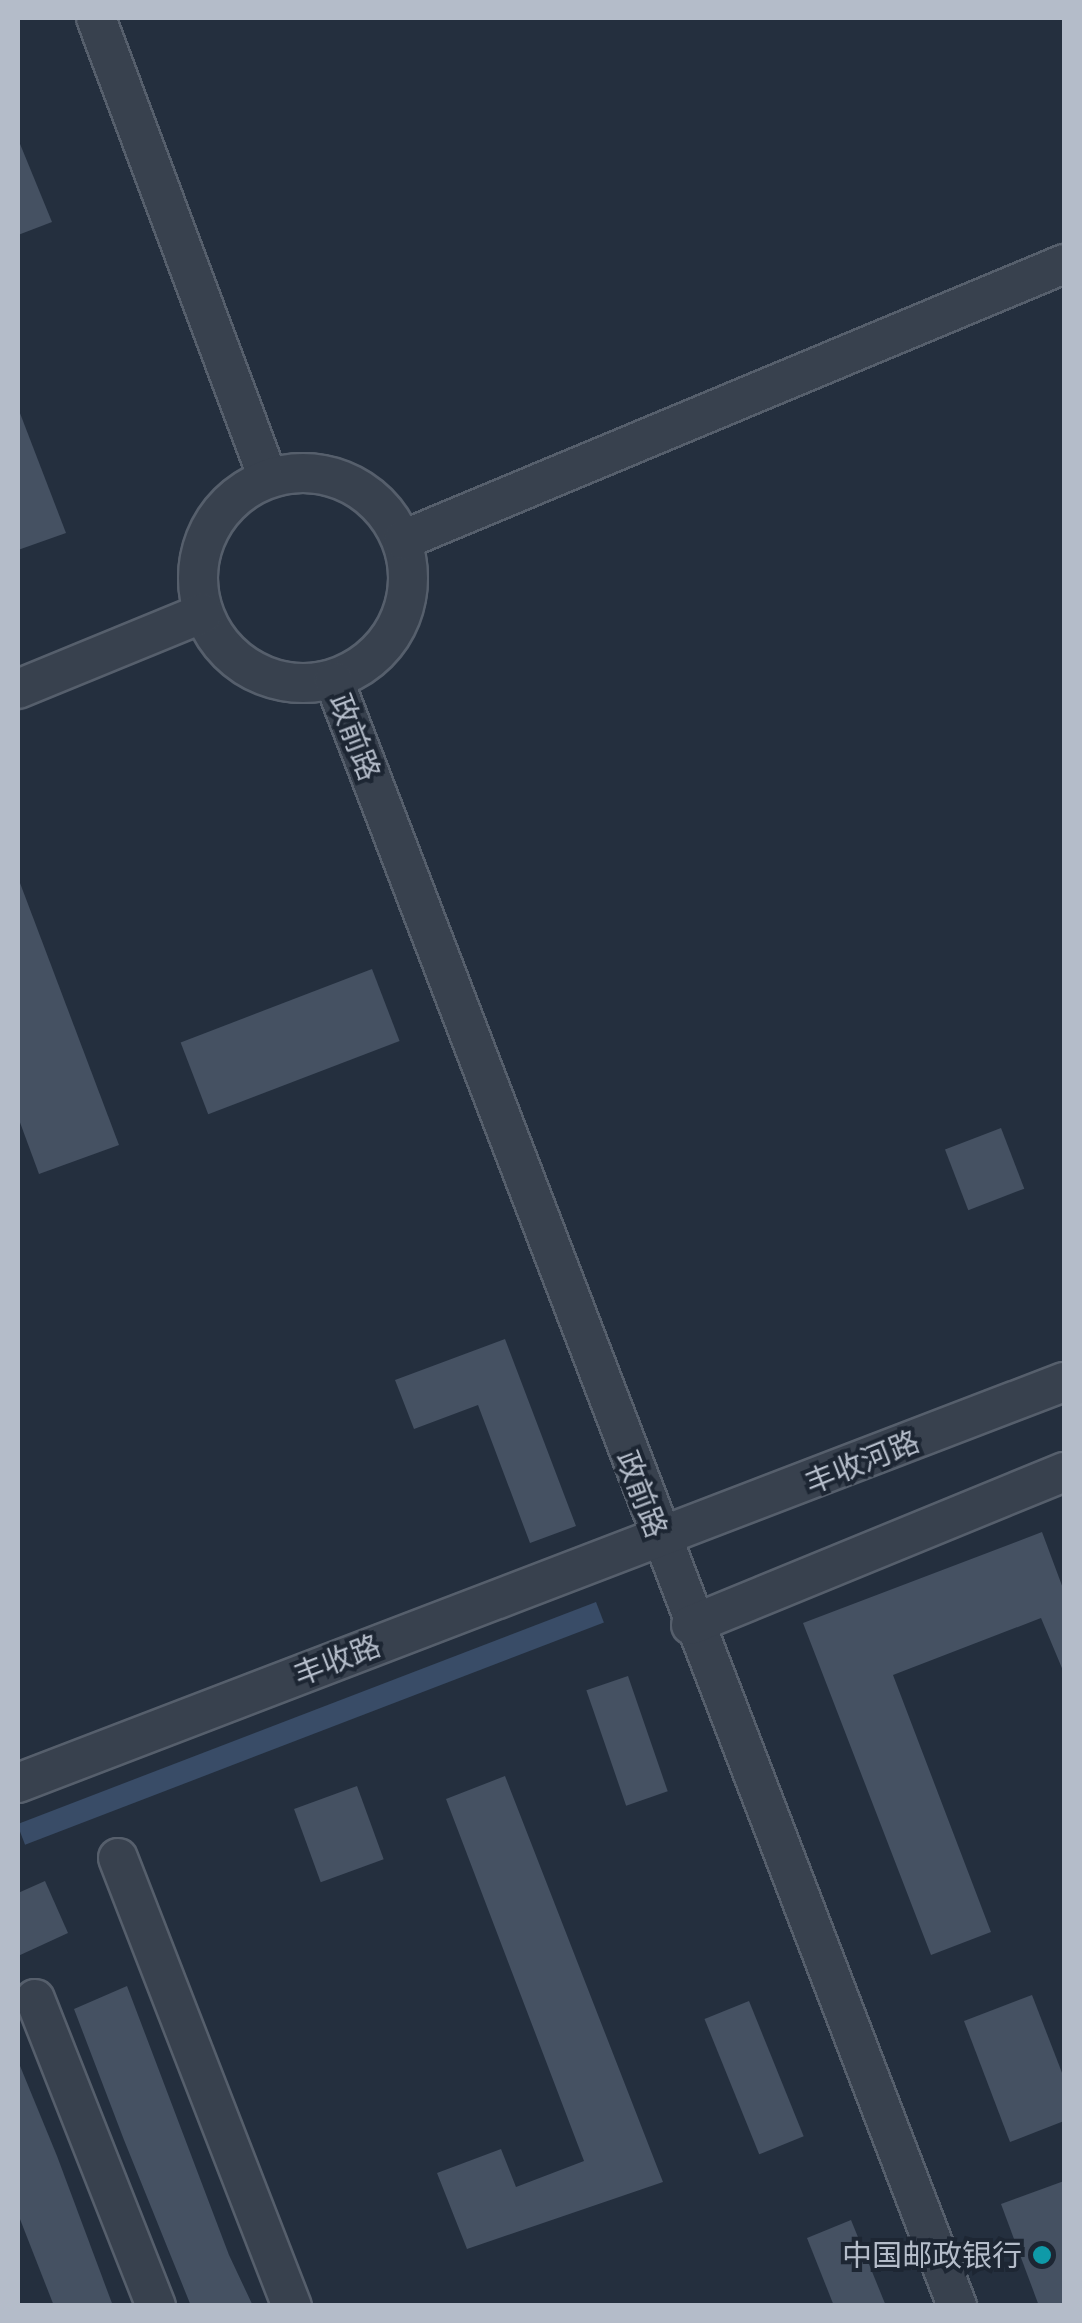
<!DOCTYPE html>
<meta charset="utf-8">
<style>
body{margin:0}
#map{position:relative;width:1082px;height:2323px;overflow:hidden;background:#242f3e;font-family:Mulish,"Noto Sans SC",sans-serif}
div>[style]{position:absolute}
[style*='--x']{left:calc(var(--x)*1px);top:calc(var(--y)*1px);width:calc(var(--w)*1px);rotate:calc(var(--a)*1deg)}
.water>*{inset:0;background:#394c67;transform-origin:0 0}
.building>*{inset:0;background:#455162;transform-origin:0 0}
.roads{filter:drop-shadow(2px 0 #565f6c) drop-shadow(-2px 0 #565f6c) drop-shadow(0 2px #565f6c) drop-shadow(0 -2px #565f6c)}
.minor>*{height:38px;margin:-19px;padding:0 19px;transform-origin:19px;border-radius:19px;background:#38414e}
.minor>.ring{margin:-19px;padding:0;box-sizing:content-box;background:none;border:38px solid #38414e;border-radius:50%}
.dots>*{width:28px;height:28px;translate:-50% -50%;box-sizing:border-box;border:5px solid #1d2633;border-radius:50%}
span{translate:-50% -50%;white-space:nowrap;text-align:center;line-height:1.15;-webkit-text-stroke:8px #1d2633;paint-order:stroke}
.street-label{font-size:30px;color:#b4bcc9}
.poi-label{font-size:30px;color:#b4bcc9}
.right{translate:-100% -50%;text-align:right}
.frame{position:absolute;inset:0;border:20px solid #b4bcc9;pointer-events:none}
</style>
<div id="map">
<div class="water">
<i style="left:596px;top:1602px;width:22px;height:620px;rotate:69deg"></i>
</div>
<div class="building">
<i style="clip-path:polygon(18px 139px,52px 222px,18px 235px)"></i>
<i style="clip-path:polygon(18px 408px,66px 533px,18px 550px)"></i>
<i style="clip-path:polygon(20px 883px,119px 1145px,39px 1174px,18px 1117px)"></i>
<i style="left:372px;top:969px;width:77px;height:205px;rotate:69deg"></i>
<i style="left:1001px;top:1128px;width:65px;height:60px;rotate:69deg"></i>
<i style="clip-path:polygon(505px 1339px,576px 1526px,530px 1543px,478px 1405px,414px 1429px,395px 1380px)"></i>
<i style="clip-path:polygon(1042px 1532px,1064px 1591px,1064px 1673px,1041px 1618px,893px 1675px,991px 1932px,931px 1955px,803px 1623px)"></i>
<i style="left:628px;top:1676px;width:122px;height:44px;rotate:71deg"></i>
<i style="clip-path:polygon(505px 1776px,663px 2182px,467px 2249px,437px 2173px,501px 2149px,516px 2187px,584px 2161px,446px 1799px)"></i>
<i style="left:357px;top:1786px;width:78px;height:67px;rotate:70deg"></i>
<i style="clip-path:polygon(45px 1881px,68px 1933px,18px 1956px,18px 1893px)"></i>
<i style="clip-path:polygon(127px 1986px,229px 2255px,253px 2306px,191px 2306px,124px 2140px,74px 2009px)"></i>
<i style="clip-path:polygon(1032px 1995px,1064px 2078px,1064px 2121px,1010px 2142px,964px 2021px)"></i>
<i style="left:749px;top:2001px;width:146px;height:48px;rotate:68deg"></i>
<i style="clip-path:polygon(18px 2061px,57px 2156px,113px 2306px,54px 2306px,34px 2255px,18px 2214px)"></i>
<i style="clip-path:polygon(1064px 2181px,1064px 2306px,1039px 2306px,1001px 2204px)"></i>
<i style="clip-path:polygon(851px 2220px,886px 2306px,834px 2306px,807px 2238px)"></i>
</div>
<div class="roads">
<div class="minor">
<i style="--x:96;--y:18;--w:490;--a:69.5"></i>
<i class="ring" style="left:198px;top:473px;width:172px;height:172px"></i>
<i style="--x:403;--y:540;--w:716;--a:-22.66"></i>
<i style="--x:334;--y:681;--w:1740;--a:69.02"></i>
<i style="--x:18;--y:689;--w:200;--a:-22.3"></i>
<i style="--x:691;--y:1625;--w:403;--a:-22.3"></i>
<i style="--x:18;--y:1783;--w:1120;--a:-20.98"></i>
<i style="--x:118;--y:1858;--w:481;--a:68.8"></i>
<i style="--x:35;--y:1999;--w:330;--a:68.5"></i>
</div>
</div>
<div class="dots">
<i style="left:1042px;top:2255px;background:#0f9aa8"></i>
</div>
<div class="street-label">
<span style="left:355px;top:737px;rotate:69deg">政前路</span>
<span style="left:862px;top:1462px;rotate:-22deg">丰收河路</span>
<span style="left:642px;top:1494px;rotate:69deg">政前路</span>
<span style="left:337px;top:1660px;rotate:-21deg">丰收路</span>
</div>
<div class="poi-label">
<span class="right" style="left:1022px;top:2255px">中国邮政银行</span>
</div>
<div class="frame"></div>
</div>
